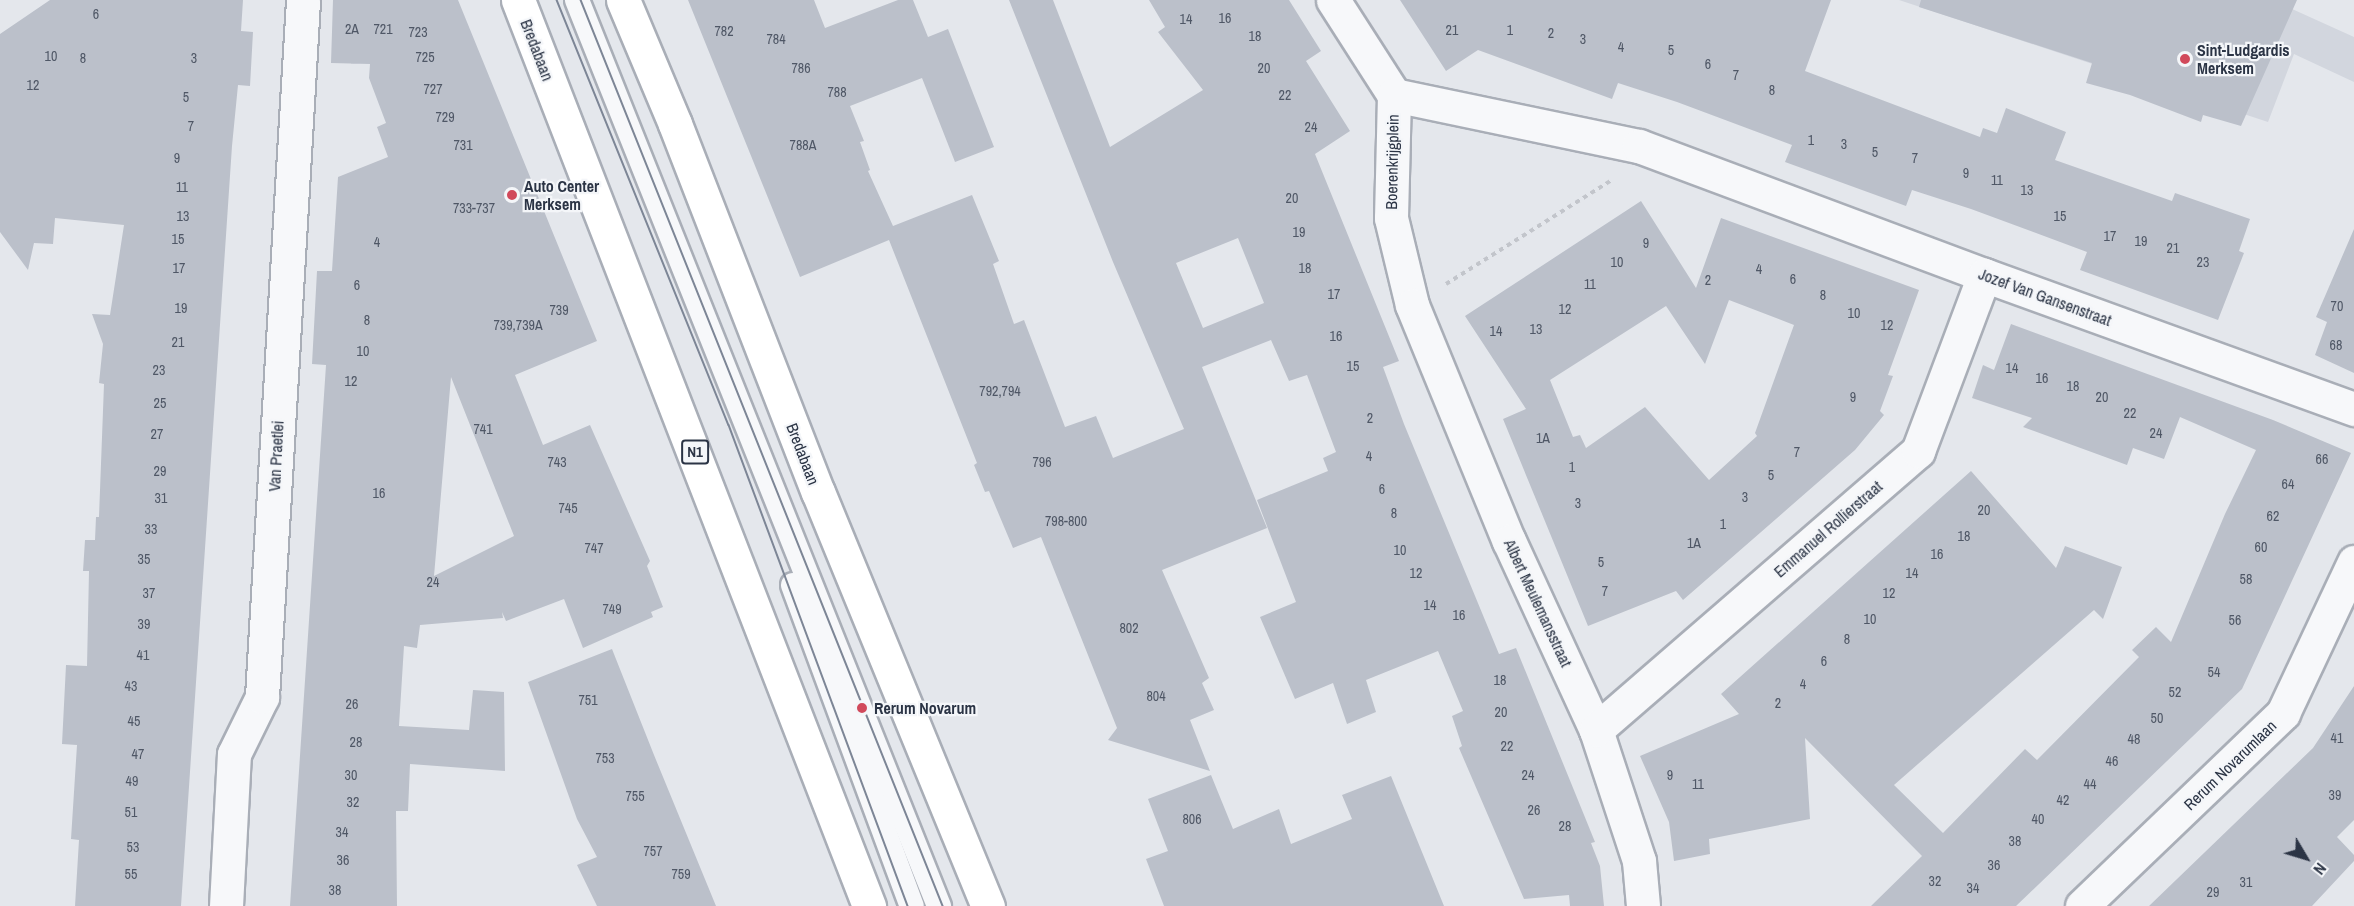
<!DOCTYPE html>
<style>
body{margin:0}
#map{position:relative;width:2354px;height:906px;overflow:hidden;background:#e4e7ec;font-family:"Archivo Narrow",sans-serif}
div>[style]{position:absolute}
[style*='--x']{left:calc(var(--x)*1px);top:calc(var(--y)*1px);width:calc(var(--w)*1px);rotate:calc(var(--a)*1deg)}
.built>*{inset:0;background:#d2d6de}
.building>*{inset:0;background:#bbc0ca}
.path>*{height:4px;margin-top:-2px;transform-origin:0;background:repeating-linear-gradient(90deg,#c2c5cb 0 4.5px,transparent 0 9px)}
.roads{filter:drop-shadow(2px 0 #a9aeb7) drop-shadow(-2px 0 #a9aeb7) drop-shadow(0 2px #a9aeb7) drop-shadow(0 -2px #a9aeb7)}
.lane>*{height:24px;margin:-12px;padding:0 12px;transform-origin:12px;border-radius:12px;background:#f7f8fa}
.street>*{height:33px;margin:-16.5px;padding:0 16.5px;transform-origin:16.5px;border-radius:16.5px;background:#f7f8fa}
.primary>*{height:33px;margin:-16.5px;padding:0 16.5px;transform-origin:16.5px;border-radius:16.5px;background:#fff}
.tram>*{height:1.5px;margin:-0.75px;padding:0 0.75px;transform-origin:0.75px;border-radius:0.75px;background:#7d8696}
.dots>*{width:16px;height:16px;translate:-50% -50%;box-sizing:border-box;border:3px solid #f4f6f9;border-radius:50%}
span{translate:-50% -50%;white-space:nowrap;text-align:center;line-height:1.15;-webkit-text-stroke:4.5px #f4f6f9;paint-order:stroke}
.number-label{font-size:14px;color:#4f5766}
.number-label span{-webkit-text-stroke-width:0}
.shield-label span{padding:2px 4px;background:#f4f6f9;border:2px solid;border-radius:4px;-webkit-text-stroke-width:0}
.shield-label{font-size:15px;color:#2b3445;font-weight:700}
.street-label{font-size:16px;color:#2b3445}
.poi-label{font-size:16px;color:#2b3445;font-weight:700}
.left{translate:0 -50%;text-align:left}
.north{position:absolute;left:2276px;top:828px;width:60px;height:60px;-webkit-text-stroke:4px #f4f6f9;paint-order:stroke;rotate:128deg;font-size:16px;font-weight:700;line-height:24px;text-align:center;color:#2b3445}
.north::after{content:'';display:block;margin:auto;width:21px;height:27px;background:#2b3445;clip-path:polygon(50% 0,100% 100%,50% 72%,0 100%)}
</style>
<div id="map">
<div class="built">
<i style="clip-path:polygon(1899px 0,2272px 0,2354px 37px,2354px 82px,2294px 54px,2268px 122px)"></i>
</div>
<div class="building">
<i style="clip-path:polygon(50px 0,243px 0,241px 31px,253px 32px,250px 86px,238px 85px,232px 146px,181px 906px,75px 906px,79px 840px,71px 839px,77px 745px,62px 744px,66px 665px,87px 666px,89px 571px,83px 571px,85px 540px,95px 540px,96px 517px,99px 517px,104px 384px,99px 383px,103px 344px,92px 314px,110px 315px,124px 225px,55px 218px,53px 244px,34px 243px,28px 270px,0 232px,0 34px)"></i>
<i style="clip-path:polygon(evenodd,333px 0,458px 0,597px 341px,515px 375px,543px 445px,590px 425px,650px 561px,647px 566px,663px 607px,651px 612px,653px 617px,583px 648px,564px 599px,506px 621px,502px 612px,503px 618px,420px 625px,417px 648px,404px 646px,399px 726px,469px 730px,473px 690px,504px 692px,505px 771px,410px 764px,408px 811px,396px 811px,397px 906px,290px 906px,326px 365px,312px 364px,317px 271px,332px 271px,338px 177px,388px 157px,377px 127px,386px 123px,369px 78px,370px 64px,331px 63px,333px 0,451px 377px,514px 536px,434px 576px,451px 377px)"></i>
<i style="clip-path:polygon(evenodd,688px 0,814px 0,825px 28px,898px 0,913px 0,928px 37px,948px 29px,994px 147px,955px 162px,922px 78px,850px 106px,864px 141px,860px 142px,870px 170px,868px 171px,893px 226px,972px 195px,999px 261px,993px 264px,1014px 324px,1024px 320px,1065px 427px,1096px 416px,1113px 458px,1184px 429px,1113px 262px,1009px 0,1053px 0,1110px 147px,1203px 90px,1158px 32px,1165px 27px,1149px 0,1289px 0,1321px 51px,1306px 61px,1350px 131px,1315px 154px,1399px 361px,1383px 367px,1404px 424px,1499px 654px,1516px 648px,1569px 778px,1595px 842px,1591px 843px,1600px 866px,1604px 906px,1570px 906px,1569px 895px,1524px 899px,1459px 748px,1462px 746px,1452px 716px,1463px 711px,1438px 651px,1366px 680px,1376px 712px,1347px 724px,1333px 683px,1295px 699px,1260px 617px,1296px 602px,1257px 500px,1328px 471px,1323px 458px,1336px 452px,1307px 375px,1289px 381px,1271px 340px,1202px 367px,1267px 528px,1162px 570px,1209px 678px,1202px 683px,1214px 710px,1190px 720px,1210px 771px,1108px 740px,1117px 728px,1041px 537px,1013px 548px,989px 491px,985px 492px,974px 465px,977px 463px,889px 240px,800px 277px,688px 0,1238px 238px,1264px 303px,1203px 328px,1176px 263px,1238px 238px)"></i>
<i style="clip-path:polygon(1400px 0,1831px 0,1805px 71px,1980px 137px,1983px 128px,1997px 133px,2006px 108px,2066px 132px,2055px 160px,2172px 201px,2175px 193px,2250px 219px,2239px 251px,2244px 253px,2218px 320px,2080px 270px,2087px 252px,1971px 209px,1912px 190px,1906px 206px,1785px 162px,1792px 145px,1677px 102px,1618px 83px,1612px 99px,1478px 50px,1446px 71px)"></i>
<i style="clip-path:polygon(1921px 0,2297px 0,2241px 126px,2203px 115px,2201px 122px,2130px 95px,2086px 83px,2092px 63px,1919px 7px)"></i>
<i style="clip-path:polygon(evenodd,1641px 201px,1696px 288px,1721px 218px,1919px 290px,1888px 375px,1893px 376px,1880px 411px,1884px 415px,1855px 450px,1683px 600px,1676px 591px,1588px 626px,1503px 419px,1526px 409px,1465px 316px,1641px 201px,1729px 300px,1794px 325px,1755px 433px,1757px 436px,1709px 480px,1645px 407px,1586px 448px,1580px 435px,1573px 437px,1550px 380px,1666px 306px,1705px 364px,1729px 300px)"></i>
<i style="clip-path:polygon(2354px 229px,2354px 373px,2315px 355px,2327px 322px,2316px 317px)"></i>
<i style="clip-path:polygon(2011px 324px,2273px 420px,2351px 453px,2242px 689px,2016px 906px,1871px 906px,1922px 856px,1805px 738px,1810px 819px,1709px 839px,1710px 854px,1674px 861px,1669px 822px,1640px 756px,1739px 714px,1721px 694px,1971px 471px,2056px 568px,2065px 546px,2122px 567px,2103px 619px,2094px 610px,1894px 785px,1943px 833px,2025px 749px,2037px 760px,2139px 657px,2132px 650px,2156px 627px,2171px 642px,2225px 514px,2256px 450px,2180px 417px,2164px 459px,2133px 448px,2127px 465px,2023px 427px,2032px 418px,1972px 398px,1983px 365px,1994px 370px)"></i>
<i style="clip-path:polygon(612px 649px,654px 755px,716px 906px,597px 906px,577px 865px,597px 857px,577px 819px,528px 682px)"></i>
<i style="clip-path:polygon(2354px 686px,2354px 820px,2337px 837px,2354px 855px,2354px 861px,2312px 906px,2149px 906px,2313px 748px)"></i>
<i style="clip-path:polygon(1211px 775px,1233px 829px,1279px 809px,1291px 844px,1352px 819px,1342px 795px,1391px 776px,1444px 906px,1164px 906px,1146px 859px,1168px 851px,1148px 799px)"></i>
</div>
<div class="path">
<i style="--x:1446;--y:284;--w:196;--a:-32.1"></i>
</div>
<div class="roads">
<div class="lane">
<i style="--x:577;--y:0;--w:976;--a:68.22"></i>
<i style="--x:793;--y:585;--w:342;--a:69.7"></i>
</div>
<div class="street">
<i style="--x:1333;--y:0;--w:113;--a:57.3"></i>
<i style="--x:1394;--y:95;--w:250;--a:11.8"></i>
<i style="--x:1639;--y:146;--w:368;--a:20.5"></i>
<i style="--x:1984;--y:275;--w:394;--a:19.9"></i>
<i style="--x:1394;--y:95;--w:123;--a:91.4"></i>
<i style="--x:1391;--y:218;--w:89;--a:76.4"></i>
<i style="--x:1412;--y:305;--w:255;--a:67.7"></i>
<i style="--x:1509;--y:541;--w:208;--a:65.3"></i>
<i style="--x:1596;--y:730;--w:138;--a:71.8"></i>
<i style="--x:1639;--y:861;--w:45;--a:84.9"></i>
<i style="--x:1596;--y:730;--w:426;--a:-40.9"></i>
<i style="--x:1918;--y:451;--w:188;--a:-69.4"></i>
<i style="--x:226;--y:906;--w:152;--a:-87"></i>
<i style="--x:234;--y:754;--w:64;--a:-63.8"></i>
<i style="--x:262;--y:697;--w:698;--a:-86.63"></i>
<i style="--x:2082;--y:906;--w:279;--a:-43.8"></i>
<i style="--x:2283;--y:713;--w:167;--a:-64.8"></i>
</div>
<div class="primary">
<i style="--x:518;--y:0;--w:972;--a:68.82"></i>
<i style="--x:623;--y:0;--w:134;--a:67.2"></i>
<i style="--x:675;--y:124;--w:395;--a:68.8"></i>
<i style="--x:818;--y:492;--w:448;--a:67.7"></i>
</div>
</div>
<div class="tram">
<i style="--x:557;--y:0;--w:458;--a:68"></i>
<i style="--x:729;--y:425;--w:513;--a:69.59"></i>
<i style="--x:581;--y:0;--w:976;--a:68.22"></i>
</div>
<div class="dots">
<i style="left:2185px;top:59px;background:#d1495b"></i>
<i style="left:512px;top:195px;background:#d1495b"></i>
<i style="left:862px;top:708px;background:#d1495b"></i>
</div>
<div class="number-label">
<span style="left:96px;top:14px">6</span>
<span style="left:1225px;top:18px">16</span>
<span style="left:1186px;top:19px">14</span>
<span style="left:352px;top:29px">2A</span>
<span style="left:383px;top:29px">721</span>
<span style="left:1452px;top:30px">21</span>
<span style="left:1510px;top:30px">1</span>
<span style="left:724px;top:31px">782</span>
<span style="left:418px;top:32px">723</span>
<span style="left:1551px;top:33px">2</span>
<span style="left:1255px;top:36px">18</span>
<span style="left:776px;top:39px">784</span>
<span style="left:1583px;top:39px">3</span>
<span style="left:1621px;top:47px">4</span>
<span style="left:1671px;top:50px">5</span>
<span style="left:51px;top:56px">10</span>
<span style="left:425px;top:57px">725</span>
<span style="left:83px;top:58px">8</span>
<span style="left:194px;top:58px">3</span>
<span style="left:1708px;top:64px">6</span>
<span style="left:801px;top:68px">786</span>
<span style="left:1264px;top:68px">20</span>
<span style="left:1736px;top:75px">7</span>
<span style="left:33px;top:85px">12</span>
<span style="left:433px;top:89px">727</span>
<span style="left:1772px;top:90px">8</span>
<span style="left:837px;top:92px">788</span>
<span style="left:1285px;top:95px">22</span>
<span style="left:186px;top:97px">5</span>
<span style="left:445px;top:117px">729</span>
<span style="left:191px;top:126px">7</span>
<span style="left:1311px;top:127px">24</span>
<span style="left:1811px;top:140px">1</span>
<span style="left:1844px;top:144px">3</span>
<span style="left:463px;top:145px">731</span>
<span style="left:803px;top:145px">788A</span>
<span style="left:1875px;top:152px">5</span>
<span style="left:177px;top:158px">9</span>
<span style="left:1915px;top:158px">7</span>
<span style="left:1966px;top:173px">9</span>
<span style="left:1997px;top:180px">11</span>
<span style="left:182px;top:187px">11</span>
<span style="left:2027px;top:190px">13</span>
<span style="left:1292px;top:198px">20</span>
<span style="left:474px;top:208px">733-737</span>
<span style="left:183px;top:216px">13</span>
<span style="left:2060px;top:216px">15</span>
<span style="left:1299px;top:232px">19</span>
<span style="left:2110px;top:236px">17</span>
<span style="left:178px;top:239px">15</span>
<span style="left:2141px;top:241px">19</span>
<span style="left:377px;top:242px">4</span>
<span style="left:1646px;top:243px">9</span>
<span style="left:2173px;top:248px">21</span>
<span style="left:1617px;top:262px">10</span>
<span style="left:2203px;top:262px">23</span>
<span style="left:179px;top:268px">17</span>
<span style="left:1305px;top:268px">18</span>
<span style="left:1759px;top:269px">4</span>
<span style="left:1793px;top:279px">6</span>
<span style="left:1708px;top:280px">2</span>
<span style="left:1590px;top:284px">11</span>
<span style="left:357px;top:285px">6</span>
<span style="left:1334px;top:294px">17</span>
<span style="left:1823px;top:295px">8</span>
<span style="left:2337px;top:306px">70</span>
<span style="left:181px;top:308px">19</span>
<span style="left:1565px;top:309px">12</span>
<span style="left:559px;top:310px">739</span>
<span style="left:1854px;top:313px">10</span>
<span style="left:367px;top:320px">8</span>
<span style="left:518px;top:325px">739,739A</span>
<span style="left:1887px;top:325px">12</span>
<span style="left:1536px;top:329px">13</span>
<span style="left:1496px;top:331px">14</span>
<span style="left:1336px;top:336px">16</span>
<span style="left:178px;top:342px">21</span>
<span style="left:2336px;top:345px">68</span>
<span style="left:363px;top:351px">10</span>
<span style="left:1353px;top:366px">15</span>
<span style="left:2012px;top:368px">14</span>
<span style="left:159px;top:370px">23</span>
<span style="left:2042px;top:378px">16</span>
<span style="left:351px;top:381px">12</span>
<span style="left:2073px;top:386px">18</span>
<span style="left:1000px;top:391px">792,794</span>
<span style="left:1853px;top:397px">9</span>
<span style="left:2102px;top:397px">20</span>
<span style="left:160px;top:403px">25</span>
<span style="left:2130px;top:413px">22</span>
<span style="left:1370px;top:418px">2</span>
<span style="left:483px;top:429px">741</span>
<span style="left:2156px;top:433px">24</span>
<span style="left:157px;top:434px">27</span>
<span style="left:1543px;top:438px">1A</span>
<span style="left:1797px;top:452px">7</span>
<span style="left:1369px;top:456px">4</span>
<span style="left:2322px;top:459px">66</span>
<span style="left:557px;top:462px">743</span>
<span style="left:1042px;top:462px">796</span>
<span style="left:1572px;top:467px">1</span>
<span style="left:160px;top:471px">29</span>
<span style="left:1771px;top:475px">5</span>
<span style="left:2288px;top:484px">64</span>
<span style="left:1382px;top:489px">6</span>
<span style="left:379px;top:493px">16</span>
<span style="left:1745px;top:497px">3</span>
<span style="left:161px;top:498px">31</span>
<span style="left:1578px;top:503px">3</span>
<span style="left:568px;top:508px">745</span>
<span style="left:1984px;top:510px">20</span>
<span style="left:1394px;top:513px">8</span>
<span style="left:2273px;top:516px">62</span>
<span style="left:1066px;top:521px">798-800</span>
<span style="left:1723px;top:524px">1</span>
<span style="left:151px;top:529px">33</span>
<span style="left:1964px;top:536px">18</span>
<span style="left:1694px;top:543px">1A</span>
<span style="left:2261px;top:547px">60</span>
<span style="left:594px;top:548px">747</span>
<span style="left:1400px;top:550px">10</span>
<span style="left:1937px;top:554px">16</span>
<span style="left:144px;top:559px">35</span>
<span style="left:1601px;top:562px">5</span>
<span style="left:1416px;top:573px">12</span>
<span style="left:1912px;top:573px">14</span>
<span style="left:2246px;top:579px">58</span>
<span style="left:433px;top:582px">24</span>
<span style="left:1605px;top:591px">7</span>
<span style="left:149px;top:593px">37</span>
<span style="left:1889px;top:593px">12</span>
<span style="left:1430px;top:605px">14</span>
<span style="left:612px;top:609px">749</span>
<span style="left:1459px;top:615px">16</span>
<span style="left:1870px;top:619px">10</span>
<span style="left:2235px;top:620px">56</span>
<span style="left:144px;top:624px">39</span>
<span style="left:1129px;top:628px">802</span>
<span style="left:1847px;top:639px">8</span>
<span style="left:143px;top:655px">41</span>
<span style="left:1824px;top:661px">6</span>
<span style="left:2214px;top:672px">54</span>
<span style="left:1500px;top:680px">18</span>
<span style="left:1803px;top:684px">4</span>
<span style="left:131px;top:686px">43</span>
<span style="left:2175px;top:692px">52</span>
<span style="left:1156px;top:696px">804</span>
<span style="left:588px;top:700px">751</span>
<span style="left:1778px;top:703px">2</span>
<span style="left:352px;top:704px">26</span>
<span style="left:1501px;top:712px">20</span>
<span style="left:2157px;top:718px">50</span>
<span style="left:134px;top:721px">45</span>
<span style="left:2337px;top:738px">41</span>
<span style="left:2134px;top:739px">48</span>
<span style="left:356px;top:742px">28</span>
<span style="left:1507px;top:746px">22</span>
<span style="left:138px;top:754px">47</span>
<span style="left:605px;top:758px">753</span>
<span style="left:2112px;top:761px">46</span>
<span style="left:351px;top:775px">30</span>
<span style="left:1528px;top:775px">24</span>
<span style="left:1670px;top:775px">9</span>
<span style="left:132px;top:781px">49</span>
<span style="left:1698px;top:784px">11</span>
<span style="left:2090px;top:784px">44</span>
<span style="left:2335px;top:795px">39</span>
<span style="left:635px;top:796px">755</span>
<span style="left:2063px;top:800px">42</span>
<span style="left:353px;top:802px">32</span>
<span style="left:1534px;top:810px">26</span>
<span style="left:131px;top:812px">51</span>
<span style="left:1192px;top:819px">806</span>
<span style="left:2038px;top:819px">40</span>
<span style="left:1565px;top:826px">28</span>
<span style="left:342px;top:832px">34</span>
<span style="left:2015px;top:841px">38</span>
<span style="left:133px;top:847px">53</span>
<span style="left:653px;top:851px">757</span>
<span style="left:343px;top:860px">36</span>
<span style="left:1994px;top:865px">36</span>
<span style="left:131px;top:874px">55</span>
<span style="left:681px;top:874px">759</span>
<span style="left:1935px;top:881px">32</span>
<span style="left:2246px;top:882px">31</span>
<span style="left:1973px;top:888px">34</span>
<span style="left:335px;top:890px">38</span>
<span style="left:2213px;top:892px">29</span>
</div>
<div class="shield-label">
<span style="left:695px;top:452px">N1</span>
</div>
<div class="street-label">
<span style="left:537px;top:50px;rotate:69deg">Bredabaan</span>
<span style="left:1392px;top:162px;rotate:-89deg">Boerenkrijgplein</span>
<span style="left:2045px;top:297px;rotate:20deg">Jozef Van Gansenstraat</span>
<span style="left:803px;top:454px;rotate:69deg">Bredabaan</span>
<span style="left:276px;top:456px;rotate:-87deg">Van Praetlei</span>
<span style="left:1828px;top:529px;rotate:-41deg">Emmanuel Rollierstraat</span>
<span style="left:1538px;top:603px;rotate:65deg">Albert Meulemansstraat</span>
<span style="left:2230px;top:765px;rotate:-44deg">Rerum Novarumlaan</span>
</div>
<div class="poi-label">
<span class="left" style="left:2197px;top:59px">Sint-Ludgardis<br>Merksem</span>
<span class="left" style="left:524px;top:195px">Auto Center<br>Merksem</span>
<span class="left" style="left:874px;top:708px">Rerum Novarum</span>
</div>
<div class="north">N</div>
</div>
